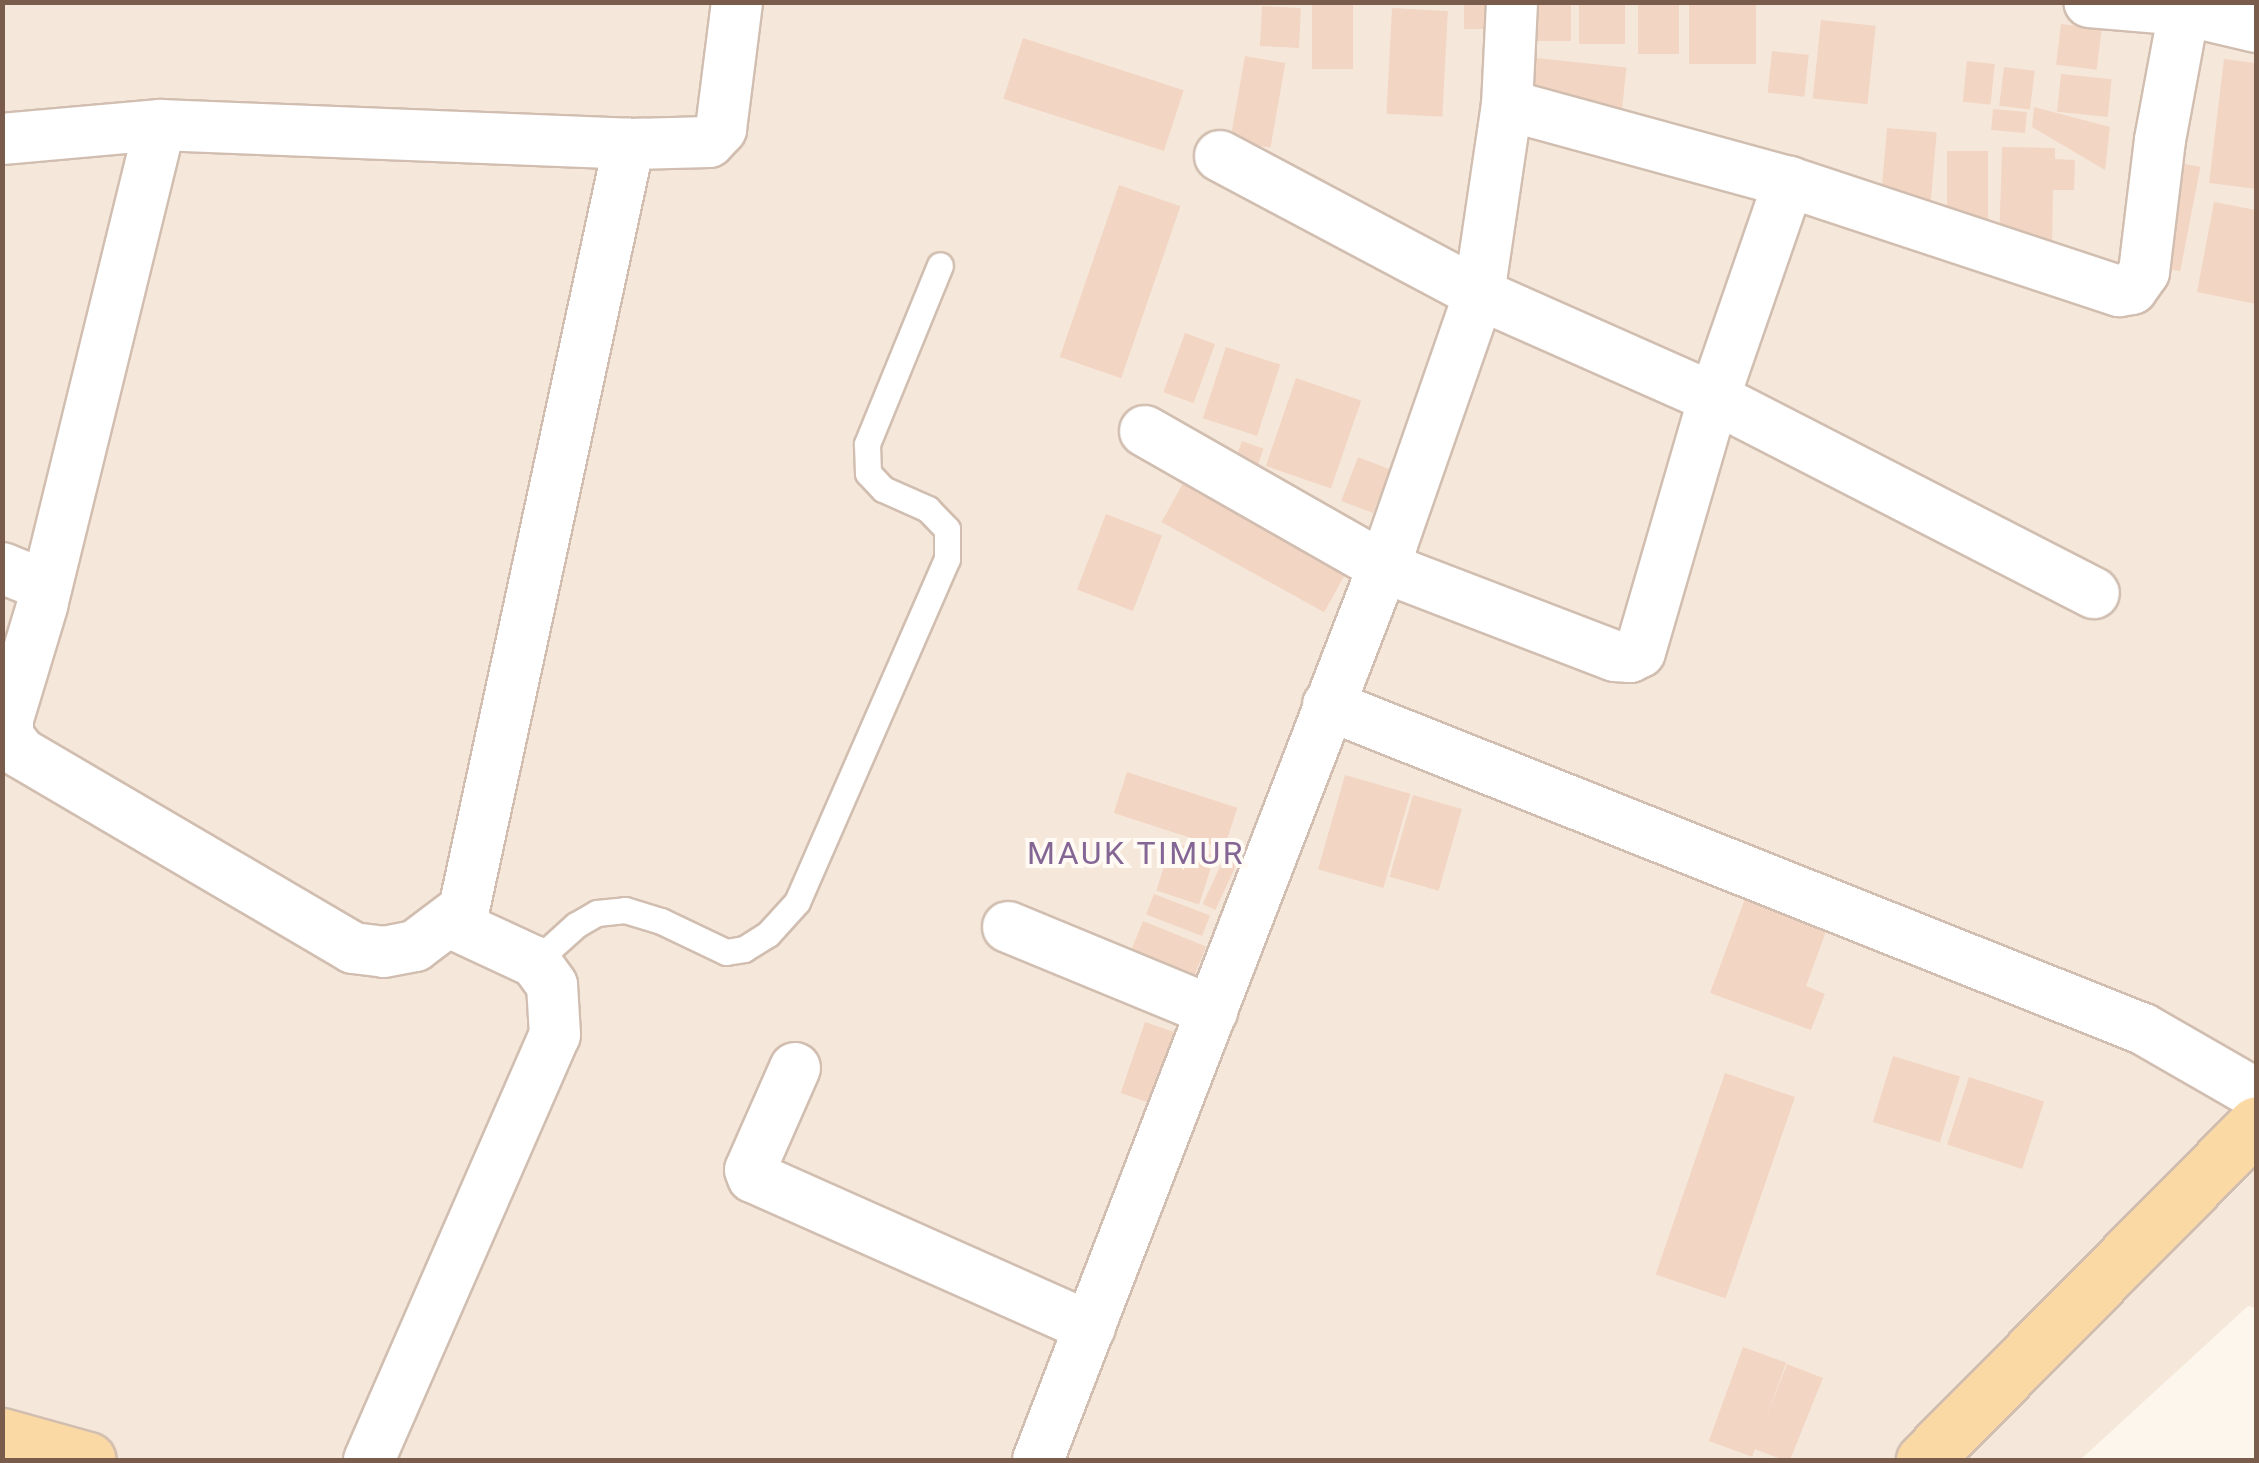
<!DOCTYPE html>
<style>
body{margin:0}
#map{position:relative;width:2259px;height:1463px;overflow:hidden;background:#fdf6ec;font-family:Roboto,sans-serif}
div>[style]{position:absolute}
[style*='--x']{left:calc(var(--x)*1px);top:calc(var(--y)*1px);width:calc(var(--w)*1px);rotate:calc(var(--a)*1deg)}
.residential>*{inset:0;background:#f5e8da}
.building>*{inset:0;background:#f3d5c3;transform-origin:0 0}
.roads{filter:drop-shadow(2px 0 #d1beb0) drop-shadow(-2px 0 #d1beb0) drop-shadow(0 2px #d1beb0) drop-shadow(0 -2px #d1beb0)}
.service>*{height:25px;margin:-12.5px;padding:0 12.5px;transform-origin:12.5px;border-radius:12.5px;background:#fff}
.minor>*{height:50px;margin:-25px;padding:0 25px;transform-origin:25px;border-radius:25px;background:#fff}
.primary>*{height:55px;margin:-27.5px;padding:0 27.5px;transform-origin:27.5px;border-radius:27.5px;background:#fbd9a5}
span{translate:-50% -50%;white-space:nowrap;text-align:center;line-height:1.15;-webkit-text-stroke:8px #fffaf3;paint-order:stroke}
.quarter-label{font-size:32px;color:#846695;letter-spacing:2.5px}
.frame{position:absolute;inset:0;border:5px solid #7a5c4d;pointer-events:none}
</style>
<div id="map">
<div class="residential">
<i style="clip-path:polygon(3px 3px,2256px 3px,2256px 1308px,2248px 1306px,2080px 1460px,3px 1460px)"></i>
</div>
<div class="building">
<i style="left:1312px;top:2px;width:41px;height:67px"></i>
<i style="left:1464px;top:2px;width:25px;height:27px"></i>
<i style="left:1523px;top:2px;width:48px;height:39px"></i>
<i style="left:1579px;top:2px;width:46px;height:42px"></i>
<i style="left:1638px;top:2px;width:41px;height:52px"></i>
<i style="left:1689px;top:2px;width:67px;height:62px"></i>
<i style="left:1262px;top:6px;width:39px;height:40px;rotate:3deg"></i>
<i style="left:1392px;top:8px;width:56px;height:106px;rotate:3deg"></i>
<i style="left:1821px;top:20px;width:55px;height:79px;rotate:6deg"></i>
<i style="left:2061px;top:24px;width:41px;height:41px;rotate:7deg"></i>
<i style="left:1023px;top:38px;width:169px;height:64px;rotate:18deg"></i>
<i style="left:1772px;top:51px;width:37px;height:42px;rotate:6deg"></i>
<i style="left:1245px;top:56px;width:41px;height:86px;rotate:10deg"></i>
<i style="left:1527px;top:57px;width:100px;height:49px;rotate:6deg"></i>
<i style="clip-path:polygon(2224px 59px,2256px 63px,2256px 189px,2209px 183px)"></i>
<i style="left:1967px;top:61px;width:28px;height:41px;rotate:6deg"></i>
<i style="left:2004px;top:67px;width:31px;height:39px;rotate:7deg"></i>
<i style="left:2061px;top:74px;width:51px;height:38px;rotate:6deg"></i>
<i style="clip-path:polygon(2034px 107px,2110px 127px,2105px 170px,2032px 127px)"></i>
<i style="left:1993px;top:109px;width:34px;height:21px;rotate:5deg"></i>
<i style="left:1887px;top:128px;width:50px;height:80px;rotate:5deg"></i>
<i style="clip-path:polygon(2002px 147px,2055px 148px,2055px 159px,2075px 160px,2074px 190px,2053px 190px,2052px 249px,1999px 248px)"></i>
<i style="left:1988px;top:151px;width:76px;height:41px;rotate:90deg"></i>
<i style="left:2169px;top:161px;width:32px;height:106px;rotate:11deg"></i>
<i style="left:1119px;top:185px;width:65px;height:182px;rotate:19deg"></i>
<i style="clip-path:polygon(2214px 202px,2256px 210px,2256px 304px,2197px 292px)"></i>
<i style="left:1185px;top:333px;width:32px;height:63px;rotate:20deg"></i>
<i style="left:1226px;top:347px;width:57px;height:75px;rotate:18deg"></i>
<i style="left:1296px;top:378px;width:69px;height:93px;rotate:19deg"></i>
<i style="left:1242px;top:441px;width:23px;height:20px;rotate:20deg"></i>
<i style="left:1358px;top:457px;width:34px;height:47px;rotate:21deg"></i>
<i style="left:1192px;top:467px;width:186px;height:63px;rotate:29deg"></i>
<i style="left:1106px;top:514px;width:60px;height:81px;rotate:21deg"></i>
<i style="left:1127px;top:772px;width:116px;height:43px;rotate:18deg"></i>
<i style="left:1345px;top:775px;width:68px;height:98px;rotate:16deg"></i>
<i style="left:1413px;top:795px;width:51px;height:85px;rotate:16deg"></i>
<i style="left:1172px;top:842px;width:45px;height:51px;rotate:18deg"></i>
<i style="left:1225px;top:856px;width:14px;height:53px;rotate:25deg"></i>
<i style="left:1154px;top:894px;width:60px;height:22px;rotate:21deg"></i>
<i style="clip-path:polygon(1746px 896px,1828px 926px,1806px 986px,1825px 994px,1811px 1030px,1710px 993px)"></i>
<i style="left:1143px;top:921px;width:68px;height:52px;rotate:22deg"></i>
<i style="left:1145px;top:1022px;width:34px;height:75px;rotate:19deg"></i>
<i style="left:1893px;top:1056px;width:70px;height:69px;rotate:17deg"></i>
<i style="left:1725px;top:1073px;width:74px;height:213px;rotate:19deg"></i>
<i style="left:1969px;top:1077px;width:79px;height:71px;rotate:18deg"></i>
<i style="left:1743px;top:1347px;width:46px;height:100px;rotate:20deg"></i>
<i style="clip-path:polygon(1787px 1364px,1823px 1378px,1790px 1460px,1784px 1460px,1754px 1449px)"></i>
</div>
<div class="roads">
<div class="service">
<i style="--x:535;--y:962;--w:55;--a:-42.1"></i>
<i style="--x:576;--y:925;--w:24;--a:-30"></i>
<i style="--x:597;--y:913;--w:28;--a:-6"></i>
<i style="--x:625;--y:910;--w:38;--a:17"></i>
<i style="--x:661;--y:921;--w:72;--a:25.5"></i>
<i style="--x:726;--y:952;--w:18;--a:-9"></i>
<i style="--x:744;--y:949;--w:28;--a:-32"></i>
<i style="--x:768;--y:934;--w:43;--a:-47.8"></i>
<i style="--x:797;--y:902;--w:374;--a:-66.4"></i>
<i style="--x:947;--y:559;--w:30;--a:-90"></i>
<i style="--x:947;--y:529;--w:28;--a:-134"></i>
<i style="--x:928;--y:509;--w:49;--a:-156"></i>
<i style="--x:883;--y:489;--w:22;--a:-133"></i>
<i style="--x:868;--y:473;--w:29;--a:-92"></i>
<i style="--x:867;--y:444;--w:193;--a:-67.8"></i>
</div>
<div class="minor">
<i style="--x:2185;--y:2;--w:8;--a:97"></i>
<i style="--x:2184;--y:10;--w:74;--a:13.3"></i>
<i style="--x:1507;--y:105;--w:292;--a:15.3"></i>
<i style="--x:1789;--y:182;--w:348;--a:18.3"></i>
<i style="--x:2119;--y:291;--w:13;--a:-9"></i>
<i style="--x:2132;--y:289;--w:21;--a:-55"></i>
<i style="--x:2144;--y:272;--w:133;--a:-83.1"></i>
<i style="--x:2160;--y:140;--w:132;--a:-79.5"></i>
<i style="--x:2184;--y:10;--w:95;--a:-175.2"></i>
<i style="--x:160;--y:125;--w:492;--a:103.8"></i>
<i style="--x:43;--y:603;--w:121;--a:106.8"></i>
<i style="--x:8;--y:719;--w:17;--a:90"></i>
<i style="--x:8;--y:736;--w:21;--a:53"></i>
<i style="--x:21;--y:753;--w:385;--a:30.4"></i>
<i style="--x:353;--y:948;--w:31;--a:7"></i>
<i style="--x:384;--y:952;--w:32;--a:-11"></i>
<i style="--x:415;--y:946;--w:61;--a:-37.1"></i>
<i style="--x:464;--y:909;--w:783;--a:-77.83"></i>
<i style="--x:2;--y:139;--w:159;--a:-5.1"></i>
<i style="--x:160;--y:125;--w:469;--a:2.3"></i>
<i style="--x:629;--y:144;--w:80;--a:-1.4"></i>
<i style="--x:709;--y:142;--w:18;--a:-47"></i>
<i style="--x:721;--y:129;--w:128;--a:-82.8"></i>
<i style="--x:1220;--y:156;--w:293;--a:28"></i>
<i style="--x:1479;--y:294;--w:257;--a:23.9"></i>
<i style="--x:1714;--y:398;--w:427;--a:27.2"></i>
<i style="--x:1145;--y:431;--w:274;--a:29.7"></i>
<i style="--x:1383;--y:567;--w:248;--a:21"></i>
<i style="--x:1615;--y:656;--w:15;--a:4"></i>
<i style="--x:1630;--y:657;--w:11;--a:-27"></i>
<i style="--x:1640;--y:652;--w:265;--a:-73.8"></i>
<i style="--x:1714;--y:398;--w:229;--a:-70.9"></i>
<i style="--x:2;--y:568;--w:48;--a:22.2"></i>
<i style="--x:1328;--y:705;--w:877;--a:21.68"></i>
<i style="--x:2143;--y:1029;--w:130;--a:29.9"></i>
<i style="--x:1008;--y:927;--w:221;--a:22.4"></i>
<i style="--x:795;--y:1068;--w:111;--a:113.8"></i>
<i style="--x:750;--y:1170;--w:8;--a:67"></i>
<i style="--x:753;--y:1177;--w:369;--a:24"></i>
<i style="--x:369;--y:1460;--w:464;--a:-66.4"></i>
<i style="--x:555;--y:1035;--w:50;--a:-93.4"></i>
<i style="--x:552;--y:985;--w:29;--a:-126"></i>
<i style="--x:535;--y:962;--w:93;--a:-155.1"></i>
<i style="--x:1038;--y:1460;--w:982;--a:-68.87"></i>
<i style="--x:1392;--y:544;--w:265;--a:-70.8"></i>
<i style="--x:1479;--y:294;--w:191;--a:-81.6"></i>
<i style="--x:1507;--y:105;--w:103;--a:-87.2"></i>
</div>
<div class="primary">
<i style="--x:2;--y:1436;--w:89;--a:15.6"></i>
<i style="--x:1924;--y:1460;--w:472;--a:-45.3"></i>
</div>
</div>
<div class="quarter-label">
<span style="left:1136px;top:853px">MAUK TIMUR</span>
</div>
<div class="frame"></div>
</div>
